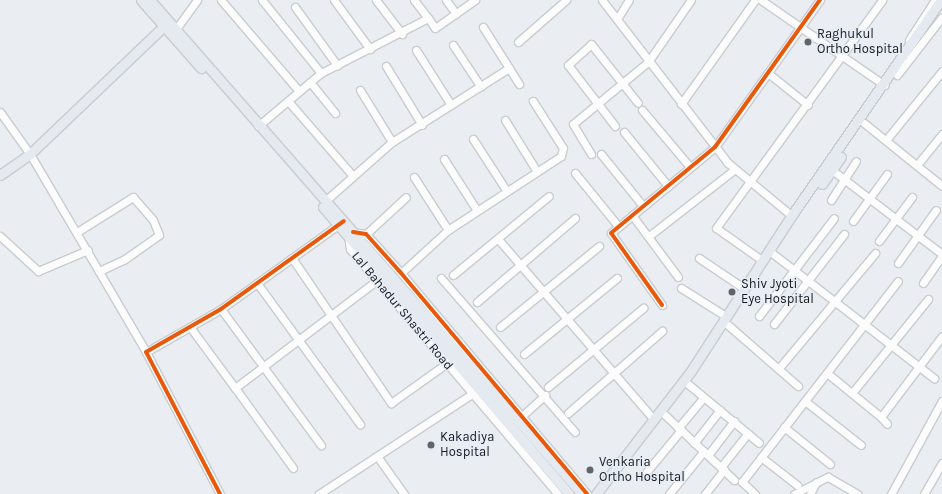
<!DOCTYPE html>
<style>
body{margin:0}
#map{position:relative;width:942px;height:494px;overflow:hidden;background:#eaeef2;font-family:Karla,sans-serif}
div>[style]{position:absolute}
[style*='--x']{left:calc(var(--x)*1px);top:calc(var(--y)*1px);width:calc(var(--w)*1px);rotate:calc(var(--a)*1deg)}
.roads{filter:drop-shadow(1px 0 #c9cccf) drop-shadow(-1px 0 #c9cccf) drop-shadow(0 1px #c9cccf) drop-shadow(0 -1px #c9cccf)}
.minor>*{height:7px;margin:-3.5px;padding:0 3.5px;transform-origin:3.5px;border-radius:3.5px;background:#fcfcfd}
.major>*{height:9px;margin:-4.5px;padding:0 4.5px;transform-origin:4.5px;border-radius:4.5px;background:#e4eaf0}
.cycleway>*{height:4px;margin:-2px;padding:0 2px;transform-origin:2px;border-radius:2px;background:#e8590c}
.dots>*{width:11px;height:11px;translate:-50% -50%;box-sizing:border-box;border:2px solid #e6edf6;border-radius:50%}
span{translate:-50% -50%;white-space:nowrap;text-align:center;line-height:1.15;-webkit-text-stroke:3px #e6edf6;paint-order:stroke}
.poi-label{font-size:13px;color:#191b1e}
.left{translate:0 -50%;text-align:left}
.street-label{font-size:13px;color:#191b1e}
</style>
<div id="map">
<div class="roads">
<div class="minor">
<i style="--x:221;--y:0;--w:120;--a:49.4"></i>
<i style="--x:262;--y:0;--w:94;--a:51.1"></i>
<i style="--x:334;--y:0;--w:61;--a:53.7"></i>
<i style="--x:376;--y:0;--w:43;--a:52.6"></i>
<i style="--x:414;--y:0;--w:23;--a:52"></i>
<i style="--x:446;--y:0;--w:17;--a:54"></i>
<i style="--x:602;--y:0;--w:206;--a:52.3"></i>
<i style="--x:728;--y:163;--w:83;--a:39.6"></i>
<i style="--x:761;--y:0;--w:150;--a:34.6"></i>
<i style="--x:295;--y:7;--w:72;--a:54.1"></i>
<i style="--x:617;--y:19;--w:22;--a:-58"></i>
<i style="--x:483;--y:27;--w:49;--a:57.6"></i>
<i style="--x:176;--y:29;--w:36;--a:-54"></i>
<i style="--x:909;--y:40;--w:48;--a:-57"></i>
<i style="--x:518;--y:42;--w:64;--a:-41.2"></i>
<i style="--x:453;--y:45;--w:50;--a:56.3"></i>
<i style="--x:416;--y:50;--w:65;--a:57.5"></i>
<i style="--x:386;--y:66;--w:69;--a:58.6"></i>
<i style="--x:768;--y:73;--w:51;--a:38.7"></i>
<i style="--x:897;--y:75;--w:73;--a:-52.2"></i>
<i style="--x:310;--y:82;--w:40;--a:51"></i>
<i style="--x:360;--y:90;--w:61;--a:58.4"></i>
<i style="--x:288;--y:101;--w:98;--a:49.1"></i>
<i style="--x:681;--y:104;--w:128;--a:-54.6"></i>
<i style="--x:642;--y:110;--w:75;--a:49.9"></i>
<i style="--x:0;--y:112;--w:52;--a:54.5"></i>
<i style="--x:30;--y:154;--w:229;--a:59.6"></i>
<i style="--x:505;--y:120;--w:59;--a:58.2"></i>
<i style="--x:864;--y:123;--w:100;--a:38.9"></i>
<i style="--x:258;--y:126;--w:82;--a:-40.1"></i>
<i style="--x:321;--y:73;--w:120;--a:-27.2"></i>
<i style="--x:428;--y:18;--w:12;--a:55"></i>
<i style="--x:435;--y:28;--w:49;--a:-35"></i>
<i style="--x:615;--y:126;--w:77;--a:-127.6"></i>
<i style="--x:568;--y:65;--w:31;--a:-42"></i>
<i style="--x:591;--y:44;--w:75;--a:51.5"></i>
<i style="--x:624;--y:132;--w:70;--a:50.8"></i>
<i style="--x:473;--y:139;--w:61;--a:57.1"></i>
<i style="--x:886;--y:140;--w:89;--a:-50.9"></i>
<i style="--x:591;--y:154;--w:35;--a:-121"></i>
<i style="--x:573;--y:124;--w:97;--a:-39.6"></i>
<i style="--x:648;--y:62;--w:75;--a:-55.3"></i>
<i style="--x:601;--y:154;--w:67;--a:51.1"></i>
<i style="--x:444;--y:159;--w:59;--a:57.4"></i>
<i style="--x:917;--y:165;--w:40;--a:-51"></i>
<i style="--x:832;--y:170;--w:138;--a:37.4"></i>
<i style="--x:575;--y:173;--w:68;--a:50.9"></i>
<i style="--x:414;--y:177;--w:63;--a:57.3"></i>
<i style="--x:831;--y:200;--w:46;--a:-57.3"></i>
<i style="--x:325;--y:201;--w:89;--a:-41.4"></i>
<i style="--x:392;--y:142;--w:138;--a:-32.3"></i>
<i style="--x:509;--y:68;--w:19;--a:58"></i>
<i style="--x:632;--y:215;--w:77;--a:53.4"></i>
<i style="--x:853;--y:221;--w:58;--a:-54.1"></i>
<i style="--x:77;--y:232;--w:66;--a:-32"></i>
<i style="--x:133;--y:197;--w:30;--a:49"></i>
<i style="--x:153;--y:220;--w:16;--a:68"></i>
<i style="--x:159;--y:235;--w:42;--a:144.8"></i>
<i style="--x:125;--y:259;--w:29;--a:155"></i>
<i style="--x:353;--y:232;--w:13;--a:9"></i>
<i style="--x:366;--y:234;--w:52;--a:48.1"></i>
<i style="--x:401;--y:273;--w:289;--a:49.9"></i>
<i style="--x:366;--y:234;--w:54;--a:-42.8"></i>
<i style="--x:0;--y:236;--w:52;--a:42.6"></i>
<i style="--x:38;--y:271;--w:54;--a:-22.8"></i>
<i style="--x:348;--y:236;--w:13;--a:81"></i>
<i style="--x:350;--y:249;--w:321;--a:49.7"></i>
<i style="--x:649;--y:236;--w:109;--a:-37.9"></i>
<i style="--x:498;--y:239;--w:239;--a:49.2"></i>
<i style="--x:879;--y:241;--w:55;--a:-53.1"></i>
<i style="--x:772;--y:253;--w:205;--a:37.7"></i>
<i style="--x:292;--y:258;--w:176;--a:55.7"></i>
<i style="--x:391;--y:403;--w:69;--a:-35.5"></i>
<i style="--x:699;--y:258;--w:55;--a:34"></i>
<i style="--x:763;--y:261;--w:57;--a:-144.9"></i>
<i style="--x:716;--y:228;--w:282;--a:-53.9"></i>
<i style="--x:898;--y:263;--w:65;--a:-54.4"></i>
<i style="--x:401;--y:273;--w:64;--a:-42.5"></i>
<i style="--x:448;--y:230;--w:135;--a:-33.2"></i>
<i style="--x:561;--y:156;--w:8;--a:-76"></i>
<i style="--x:563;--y:148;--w:56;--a:-122.6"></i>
<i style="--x:453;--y:275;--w:124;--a:-39.5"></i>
<i style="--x:441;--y:278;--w:204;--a:49"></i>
<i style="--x:257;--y:283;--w:175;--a:53.9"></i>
<i style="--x:923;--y:283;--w:33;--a:-55"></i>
<i style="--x:681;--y:288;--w:54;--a:32.2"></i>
<i style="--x:477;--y:302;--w:129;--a:-40.6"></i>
<i style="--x:662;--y:305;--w:88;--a:-125.3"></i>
<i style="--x:611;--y:233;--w:135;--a:-39.6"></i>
<i style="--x:715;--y:147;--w:181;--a:-54.5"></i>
<i style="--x:221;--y:309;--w:169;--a:53.7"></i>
<i style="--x:759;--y:316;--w:123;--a:-52.6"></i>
<i style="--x:774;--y:324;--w:114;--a:-52.1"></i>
<i style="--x:728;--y:325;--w:93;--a:41.1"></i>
<i style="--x:190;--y:327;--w:76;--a:53.6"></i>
<i style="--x:500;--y:327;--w:128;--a:-39.3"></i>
<i style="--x:524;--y:354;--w:120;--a:-39.3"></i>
<i style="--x:779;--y:368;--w:150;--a:-50.1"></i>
<i style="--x:827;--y:373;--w:70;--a:39.2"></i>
<i style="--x:881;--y:417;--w:101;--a:-53"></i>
<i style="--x:688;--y:384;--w:92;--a:39.7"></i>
<i style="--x:548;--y:387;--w:124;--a:-39.7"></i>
<i style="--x:852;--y:393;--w:121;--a:-51"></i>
<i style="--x:805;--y:401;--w:71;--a:38.2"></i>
<i style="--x:568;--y:413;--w:125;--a:-41.1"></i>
<i style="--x:523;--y:415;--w:30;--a:-42"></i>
<i style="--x:665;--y:415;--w:95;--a:43.3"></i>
<i style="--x:881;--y:417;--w:9;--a:49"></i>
<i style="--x:784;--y:427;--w:59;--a:38.8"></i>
<i style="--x:678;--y:428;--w:40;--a:-50"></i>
<i style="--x:694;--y:443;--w:42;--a:-51.8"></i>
<i style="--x:708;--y:455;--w:43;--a:-52.6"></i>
<i style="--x:377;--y:456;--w:47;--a:54.6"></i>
<i style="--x:761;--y:457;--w:46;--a:37.9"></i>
<i style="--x:721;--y:467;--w:43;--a:-51.5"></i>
<i style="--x:293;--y:468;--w:99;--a:-125.9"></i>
<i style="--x:235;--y:388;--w:177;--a:-37.2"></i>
<i style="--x:643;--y:476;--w:60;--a:-50.4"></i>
<i style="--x:220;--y:494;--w:160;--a:-117.5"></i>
<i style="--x:146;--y:352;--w:86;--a:-29.8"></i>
<i style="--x:221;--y:309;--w:149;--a:-35.7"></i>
<i style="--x:319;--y:494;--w:183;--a:-33.2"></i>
<i style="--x:669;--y:494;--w:55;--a:-50.9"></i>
<i style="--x:705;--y:494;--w:31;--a:-52"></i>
<i style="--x:755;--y:494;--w:18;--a:-137"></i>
<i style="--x:742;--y:482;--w:254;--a:-52.2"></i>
<i style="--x:794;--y:494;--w:38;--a:-27"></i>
<i style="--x:828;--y:477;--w:34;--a:30"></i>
<i style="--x:810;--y:494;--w:13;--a:-63"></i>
<i style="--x:891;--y:494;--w:106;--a:-61.3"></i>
<i style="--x:924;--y:494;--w:36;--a:-60"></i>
</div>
<div class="major">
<i style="--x:141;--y:0;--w:91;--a:48.6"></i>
<i style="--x:150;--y:0;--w:656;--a:48.83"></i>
<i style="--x:0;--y:175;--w:37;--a:-35"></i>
<i style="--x:30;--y:154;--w:190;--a:-43.7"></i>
<i style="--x:822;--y:184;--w:33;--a:-55"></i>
<i style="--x:323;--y:207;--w:378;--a:49.4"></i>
<i style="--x:596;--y:494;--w:155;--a:-52.3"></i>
<i style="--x:691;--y:371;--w:189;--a:-57.1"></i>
<i style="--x:794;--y:212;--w:258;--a:-55.3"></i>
</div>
</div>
<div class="cycleway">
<i style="--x:353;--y:232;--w:13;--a:9"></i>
<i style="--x:366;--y:234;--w:52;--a:48.1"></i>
<i style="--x:401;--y:273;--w:289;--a:49.9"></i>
<i style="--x:662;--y:305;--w:88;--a:-125.3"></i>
<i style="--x:611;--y:233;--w:135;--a:-39.6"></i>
<i style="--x:715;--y:147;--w:181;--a:-54.5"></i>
<i style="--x:220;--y:494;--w:160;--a:-117.5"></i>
<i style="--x:146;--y:352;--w:86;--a:-29.8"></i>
<i style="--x:221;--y:309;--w:151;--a:-35.6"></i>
</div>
<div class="dots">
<i style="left:808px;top:42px;background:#626568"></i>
<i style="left:732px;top:292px;background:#626568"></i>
<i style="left:431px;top:445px;background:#626568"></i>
<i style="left:590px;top:470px;background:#626568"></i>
</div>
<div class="poi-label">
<span class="left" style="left:817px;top:42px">Raghukul<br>Ortho Hospital</span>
<span class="left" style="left:741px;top:292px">Shiv Jyoti<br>Eye Hospital</span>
<span class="left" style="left:440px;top:445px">Kakadiya<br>Hospital</span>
<span class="left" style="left:599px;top:470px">Venkaria<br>Ortho Hospital</span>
</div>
<div class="street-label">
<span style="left:402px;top:311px;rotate:50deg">Lal Bahadur Shastri Road</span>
</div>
</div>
